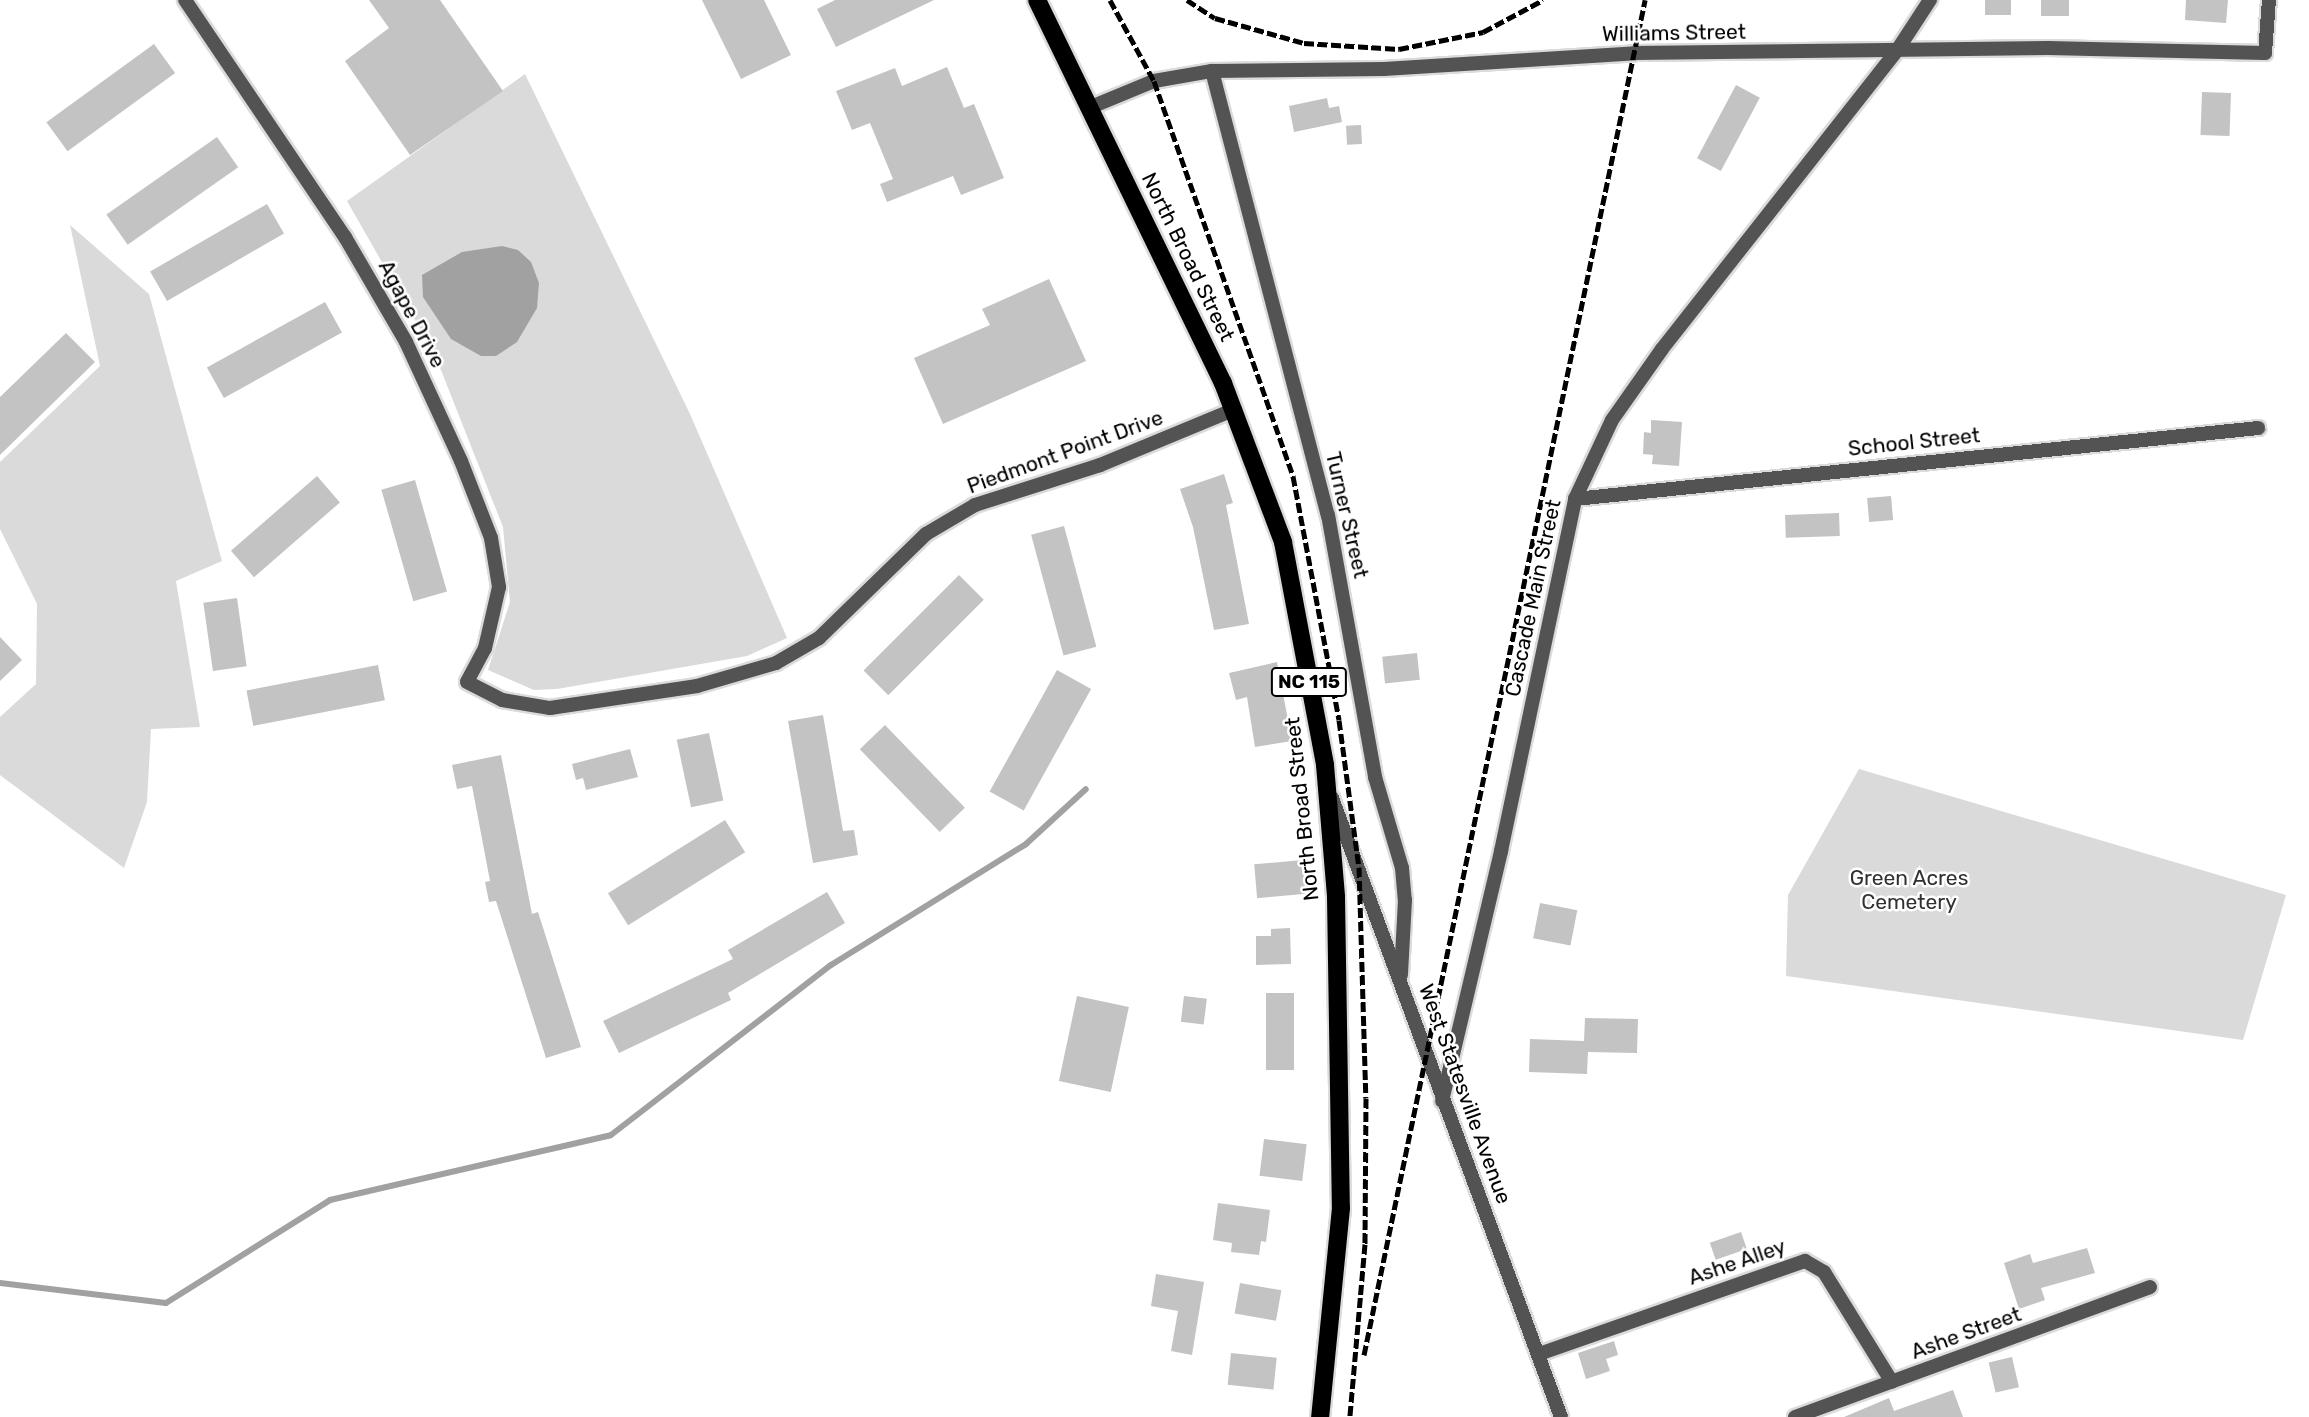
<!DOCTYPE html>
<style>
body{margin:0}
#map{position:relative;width:2309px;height:1417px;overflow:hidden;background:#fff;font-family:Rubik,sans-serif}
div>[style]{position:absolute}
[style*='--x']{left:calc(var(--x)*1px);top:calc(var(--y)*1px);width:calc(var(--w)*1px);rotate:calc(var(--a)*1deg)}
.green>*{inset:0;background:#dadada}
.water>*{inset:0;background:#a1a1a1}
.stream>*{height:6px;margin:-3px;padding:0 3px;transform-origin:3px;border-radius:3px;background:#a1a1a1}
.building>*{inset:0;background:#c3c3c3;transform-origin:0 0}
.roads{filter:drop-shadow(2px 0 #dbdbdb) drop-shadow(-2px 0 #dbdbdb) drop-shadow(0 2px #dbdbdb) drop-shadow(0 -2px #dbdbdb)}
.minor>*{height:14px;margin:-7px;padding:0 7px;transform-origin:7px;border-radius:7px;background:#535353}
.tertiary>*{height:14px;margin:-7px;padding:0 7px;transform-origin:7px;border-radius:7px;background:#535353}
.primary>*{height:18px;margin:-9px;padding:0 9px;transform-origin:9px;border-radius:9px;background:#000}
.rail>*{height:5px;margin-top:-2.5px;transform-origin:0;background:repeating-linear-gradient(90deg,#000 0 10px,transparent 0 13.5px)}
span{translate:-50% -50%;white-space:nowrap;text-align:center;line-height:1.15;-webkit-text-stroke:5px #fff;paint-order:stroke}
.shield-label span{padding:2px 5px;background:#fff;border:2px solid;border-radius:5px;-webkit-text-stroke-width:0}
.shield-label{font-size:19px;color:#000;font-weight:700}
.street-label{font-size:21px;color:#000}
.park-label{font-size:21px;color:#313131}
</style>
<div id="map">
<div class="green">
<i style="clip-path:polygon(525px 74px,690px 414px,787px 638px,747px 656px,557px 689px,534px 690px,488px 670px,510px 602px,503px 527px,435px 355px,347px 201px)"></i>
<i style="clip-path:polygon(70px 225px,149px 294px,222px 561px,176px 581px,200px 727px,151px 729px,147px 802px,124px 868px,0 775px,0 717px,36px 684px,37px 604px,0 529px,0 462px,100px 366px)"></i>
<i style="clip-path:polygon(1859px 769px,2286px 895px,2243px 1040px,1786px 976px,1788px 895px)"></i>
</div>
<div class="water">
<i style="clip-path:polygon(502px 246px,518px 250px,531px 262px,539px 283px,537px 308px,517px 342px,496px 356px,481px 356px,451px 339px,423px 297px,422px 275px,462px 252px)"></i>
</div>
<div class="stream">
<i style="--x:0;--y:1283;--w:167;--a:6.9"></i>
<i style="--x:166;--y:1303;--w:194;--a:-32.1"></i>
<i style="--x:330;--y:1200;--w:288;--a:-13"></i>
<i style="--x:611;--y:1135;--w:278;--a:-37.7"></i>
<i style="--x:831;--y:965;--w:229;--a:-31.8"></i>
<i style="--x:1026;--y:844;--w:81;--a:-42.5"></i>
</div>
<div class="building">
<i style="clip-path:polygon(369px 0,440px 0,503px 91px,410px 155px,345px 61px,389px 28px)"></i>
<i style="clip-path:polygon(702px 0,764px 0,791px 55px,741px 79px)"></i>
<i style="clip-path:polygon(835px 0,934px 0,836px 47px,817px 9px)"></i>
<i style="left:1985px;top:0;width:26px;height:15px"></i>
<i style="left:2041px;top:0;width:28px;height:16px"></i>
<i style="clip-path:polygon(2186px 0,2228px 0,2226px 23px,2185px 20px)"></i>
<i style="left:154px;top:44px;width:36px;height:133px;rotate:54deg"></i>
<i style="clip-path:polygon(947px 67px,964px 108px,974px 104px,1004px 178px,961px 195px,953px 176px,887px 202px,880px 184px,893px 179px,870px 123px,852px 130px,836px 91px,895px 68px,902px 86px)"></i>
<i style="left:1736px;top:85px;width:27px;height:83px;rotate:28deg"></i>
<i style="left:2202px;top:92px;width:29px;height:43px;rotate:2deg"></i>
<i style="clip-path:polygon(1327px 98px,1329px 108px,1339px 106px,1342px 122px,1294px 132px,1289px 106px)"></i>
<i style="left:1361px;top:125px;width:19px;height:15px;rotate:87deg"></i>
<i style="left:217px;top:137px;width:37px;height:135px;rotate:55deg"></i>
<i style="left:267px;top:204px;width:34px;height:135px;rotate:60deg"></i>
<i style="clip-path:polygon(1049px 279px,1086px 361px,943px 424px,914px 358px,990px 325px,982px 309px)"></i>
<i style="left:325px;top:302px;width:35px;height:135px;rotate:61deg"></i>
<i style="clip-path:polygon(66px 333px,95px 362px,0 455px,0 397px)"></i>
<i style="clip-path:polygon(1651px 420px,1682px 422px,1679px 466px,1652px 464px,1653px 455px,1643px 454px,1644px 432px,1651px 433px)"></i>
<i style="clip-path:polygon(1224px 474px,1233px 503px,1226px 505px,1249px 624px,1214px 630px,1193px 527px,1180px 489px)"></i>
<i style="left:317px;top:476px;width:35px;height:114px;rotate:49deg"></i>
<i style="left:415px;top:480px;width:116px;height:35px;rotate:74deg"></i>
<i style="left:1891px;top:496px;width:24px;height:24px;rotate:85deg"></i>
<i style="left:1839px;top:513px;width:23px;height:54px;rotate:88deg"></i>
<i style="left:1064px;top:526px;width:125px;height:34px;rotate:75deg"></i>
<i style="left:959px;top:575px;width:35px;height:135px;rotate:45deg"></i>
<i style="left:237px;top:598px;width:69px;height:34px;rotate:82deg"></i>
<i style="clip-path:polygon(0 637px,22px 660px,0 681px)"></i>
<i style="left:1417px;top:653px;width:27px;height:35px;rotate:84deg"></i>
<i style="clip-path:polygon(1277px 662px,1292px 741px,1255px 747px,1247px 697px,1236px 700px,1229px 673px)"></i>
<i style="left:378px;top:665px;width:36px;height:134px;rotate:79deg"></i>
<i style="left:1057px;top:670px;width:39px;height:139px;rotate:29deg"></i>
<i style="clip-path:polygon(823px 715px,843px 831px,854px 830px,858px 855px,813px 863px,788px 721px)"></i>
<i style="left:885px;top:725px;width:115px;height:35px;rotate:46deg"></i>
<i style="left:709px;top:733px;width:69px;height:33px;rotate:78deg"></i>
<i style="clip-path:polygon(630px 749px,638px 777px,586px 790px,583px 778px,576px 780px,572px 764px)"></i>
<i style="clip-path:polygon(501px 755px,532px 914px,538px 912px,581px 1047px,546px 1058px,496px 901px,489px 902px,485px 882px,490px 881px,472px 786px,457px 789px,452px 765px)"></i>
<i style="left:725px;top:820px;width:38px;height:138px;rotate:58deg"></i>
<i style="left:1303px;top:860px;width:34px;height:49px;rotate:85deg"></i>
<i style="clip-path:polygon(827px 892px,845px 923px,728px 993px,731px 1000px,619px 1053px,603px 1021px,733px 959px,728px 950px)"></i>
<i style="left:1540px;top:903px;width:38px;height:36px;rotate:11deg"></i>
<i style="clip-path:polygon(1290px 928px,1291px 964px,1256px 965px,1256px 936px,1271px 936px,1271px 929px)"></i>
<i style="left:1266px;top:993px;width:28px;height:77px"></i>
<i style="left:1077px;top:996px;width:53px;height:87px;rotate:12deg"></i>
<i style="left:1184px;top:996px;width:23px;height:26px;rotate:7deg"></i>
<i style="clip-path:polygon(1585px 1018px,1638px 1019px,1637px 1053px,1588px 1052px,1587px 1074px,1529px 1072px,1530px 1039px,1584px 1041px)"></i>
<i style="left:1264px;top:1139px;width:43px;height:37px;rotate:7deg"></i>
<i style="clip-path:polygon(1218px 1203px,1270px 1210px,1266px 1242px,1261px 1241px,1259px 1255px,1231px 1252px,1232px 1243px,1213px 1240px)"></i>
<i style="left:1741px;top:1232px;width:18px;height:33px;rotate:71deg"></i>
<i style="clip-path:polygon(2087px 1248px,2095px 1273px,2041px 1288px,2045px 1300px,2019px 1309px,2004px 1263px,2030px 1254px,2033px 1263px)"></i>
<i style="clip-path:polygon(1156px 1274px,1204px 1282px,1192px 1355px,1171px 1351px,1178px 1311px,1151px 1306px)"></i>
<i style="left:1240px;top:1283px;width:42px;height:31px;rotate:10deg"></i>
<i style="clip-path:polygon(1614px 1341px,1618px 1355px,1606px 1359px,1610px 1371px,1586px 1379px,1578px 1353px)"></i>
<i style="left:1231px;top:1353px;width:46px;height:32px;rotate:6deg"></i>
<i style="left:2012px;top:1357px;width:31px;height:24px;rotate:77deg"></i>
<i style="clip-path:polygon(1953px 1390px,1963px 1417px,1844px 1417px,1889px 1398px,1894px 1411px)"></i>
</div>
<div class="roads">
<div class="minor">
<i style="--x:185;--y:0;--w:286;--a:56"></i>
<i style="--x:345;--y:237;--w:121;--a:59.8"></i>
<i style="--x:406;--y:342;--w:131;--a:65.2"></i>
<i style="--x:461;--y:461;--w:83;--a:68.7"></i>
<i style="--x:491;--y:538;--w:50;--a:80.7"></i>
<i style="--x:499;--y:587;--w:63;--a:102.9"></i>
<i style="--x:485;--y:648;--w:38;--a:118"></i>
<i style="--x:467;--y:682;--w:39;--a:27"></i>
<i style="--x:502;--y:700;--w:49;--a:9.5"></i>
<i style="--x:550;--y:708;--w:149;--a:-8.5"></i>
<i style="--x:697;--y:686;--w:82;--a:-16.2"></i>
<i style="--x:776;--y:663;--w:50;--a:-30.2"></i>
<i style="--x:819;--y:638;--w:149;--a:-44.2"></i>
<i style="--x:926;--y:534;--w:57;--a:-30.6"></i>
<i style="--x:975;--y:505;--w:131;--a:-17.7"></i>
<i style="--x:1100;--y:465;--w:146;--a:-22.5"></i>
<i style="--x:1212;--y:71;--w:459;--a:75.4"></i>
<i style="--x:1328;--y:515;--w:266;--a:79.8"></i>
<i style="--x:1375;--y:777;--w:95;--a:73.5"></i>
<i style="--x:1402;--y:868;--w:32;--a:85"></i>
<i style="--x:1405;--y:900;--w:75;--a:93.1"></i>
<i style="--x:1091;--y:107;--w:68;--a:-22.4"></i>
<i style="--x:1154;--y:81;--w:59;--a:-9.8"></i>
<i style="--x:1212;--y:71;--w:172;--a:-0.7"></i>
<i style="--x:1384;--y:69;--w:252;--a:-3.6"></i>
<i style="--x:1635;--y:53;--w:413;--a:-0.7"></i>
<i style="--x:2048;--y:48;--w:217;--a:1.3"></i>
<i style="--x:2265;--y:53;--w:53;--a:-85.7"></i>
<i style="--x:1575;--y:499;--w:687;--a:-5.93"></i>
<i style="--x:1442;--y:1101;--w:257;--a:-76.7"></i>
<i style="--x:1501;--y:851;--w:360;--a:-78.1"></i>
<i style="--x:1575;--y:499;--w:87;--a:-64.9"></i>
<i style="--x:1612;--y:420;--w:87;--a:-54.8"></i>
<i style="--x:1662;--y:349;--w:382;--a:-51.8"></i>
<i style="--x:1898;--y:49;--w:59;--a:-56.9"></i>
<i style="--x:1539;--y:1354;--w:282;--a:-19.3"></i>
<i style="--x:1805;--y:1261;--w:22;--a:30"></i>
<i style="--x:1824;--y:1272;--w:129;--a:58.3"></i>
<i style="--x:1795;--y:1417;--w:378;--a:-20.1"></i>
</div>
<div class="tertiary">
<i style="--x:1332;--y:798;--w:660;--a:69.7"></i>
</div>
<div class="primary">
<i style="--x:1037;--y:0;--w:426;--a:64.1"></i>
<i style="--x:1223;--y:383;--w:170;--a:69.3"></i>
<i style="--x:1283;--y:542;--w:227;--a:79.3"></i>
<i style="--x:1325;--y:765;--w:132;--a:85.2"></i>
<i style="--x:1336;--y:897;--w:311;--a:89.1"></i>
<i style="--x:1341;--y:1208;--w:210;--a:95.7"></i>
</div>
</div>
<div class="rail">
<i style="--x:1110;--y:0;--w:92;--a:61.5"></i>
<i style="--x:1154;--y:81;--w:419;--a:70.6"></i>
<i style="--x:1293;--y:476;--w:248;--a:79.3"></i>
<i style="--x:1339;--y:720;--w:148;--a:82.3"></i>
<i style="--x:1359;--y:867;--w:231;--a:88.3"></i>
<i style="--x:1366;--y:1098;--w:146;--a:90.4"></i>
<i style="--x:1365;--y:1244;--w:174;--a:95"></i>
<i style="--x:1187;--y:0;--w:33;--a:33"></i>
<i style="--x:1215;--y:18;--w:92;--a:15.7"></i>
<i style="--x:1304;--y:43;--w:95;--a:3.6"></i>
<i style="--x:1399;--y:49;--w:86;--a:-11.4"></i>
<i style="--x:1483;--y:32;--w:68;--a:-28.1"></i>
<i style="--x:1364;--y:1355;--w:1384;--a:-78.28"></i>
</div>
<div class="shield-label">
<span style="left:1309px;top:682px">NC 115</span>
</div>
<div class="street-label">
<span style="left:1674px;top:33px;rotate:-1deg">Williams Street</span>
<span style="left:1188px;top:257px;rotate:64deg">North Broad Street</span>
<span style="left:412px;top:314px;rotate:62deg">Agape Drive</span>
<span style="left:1914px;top:442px;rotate:-6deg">School Street</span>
<span style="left:1065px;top:452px;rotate:-20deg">Piedmont Point Drive</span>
<span style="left:1347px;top:515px;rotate:77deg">Turner Street</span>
<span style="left:1533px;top:598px;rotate:-78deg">Cascade Main Street</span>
<span style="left:1302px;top:809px;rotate:-96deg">North Broad Street</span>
<span style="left:1465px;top:1094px;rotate:70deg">West Statesville Avenue</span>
<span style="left:1737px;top:1262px;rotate:-19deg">Ashe Alley</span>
<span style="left:1966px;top:1333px;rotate:-20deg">Ashe Street</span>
</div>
<div class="park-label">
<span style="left:1909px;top:890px">Green Acres<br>Cemetery</span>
</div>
</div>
